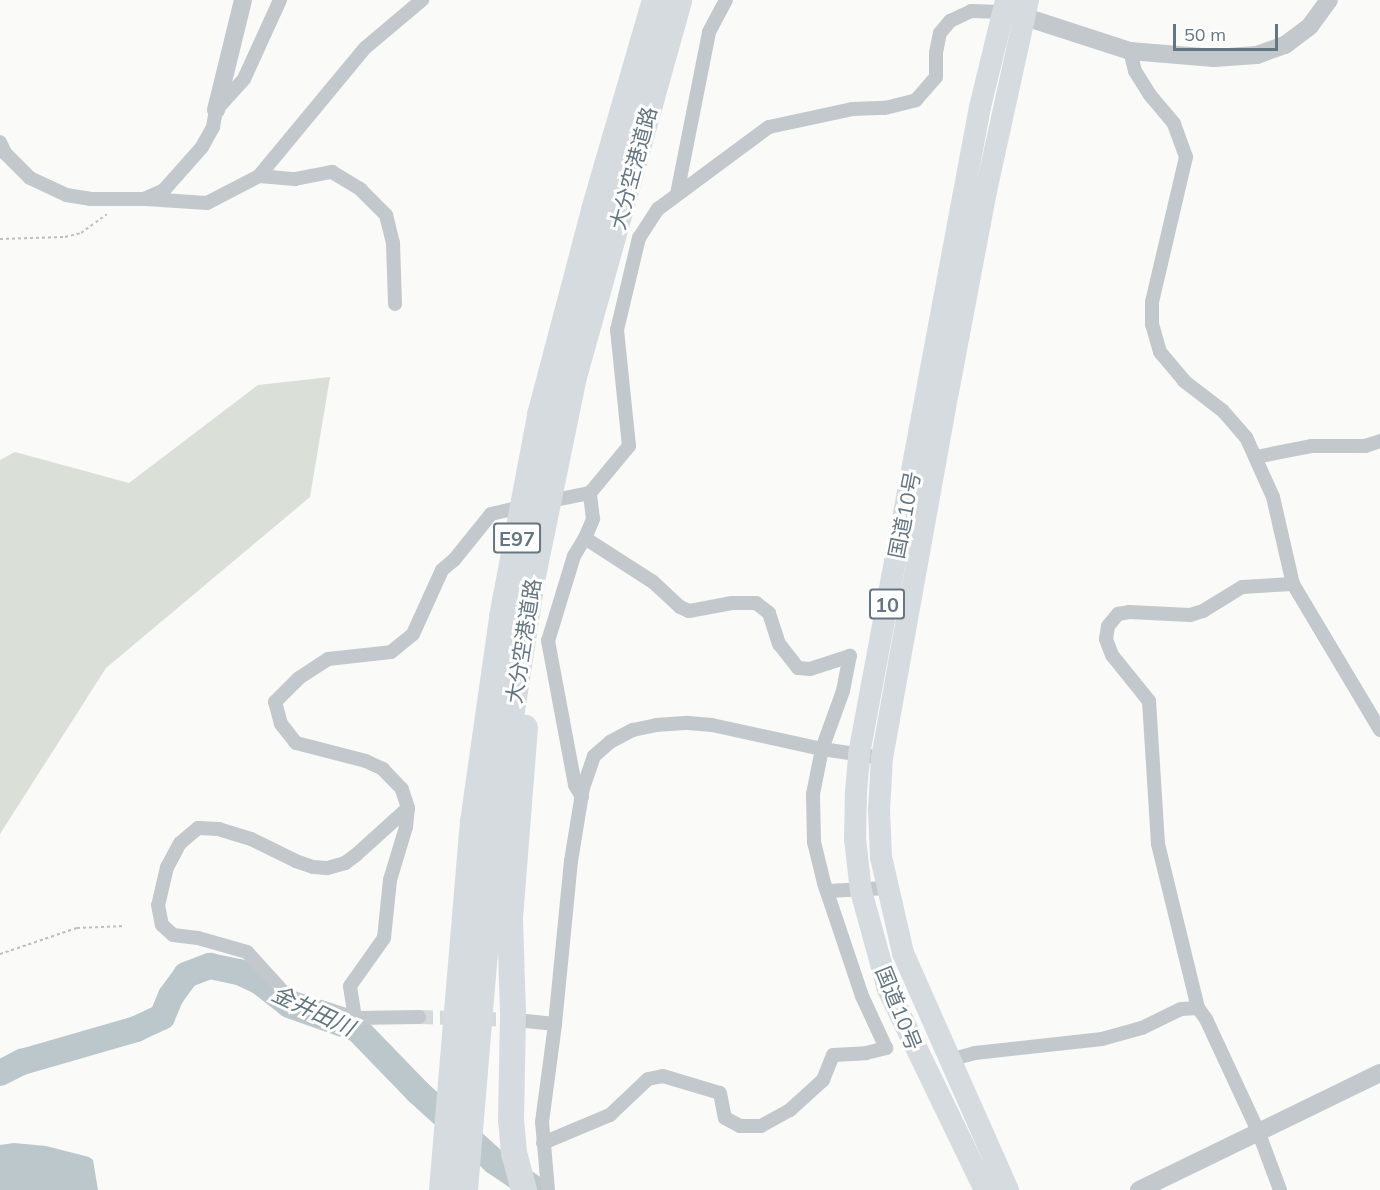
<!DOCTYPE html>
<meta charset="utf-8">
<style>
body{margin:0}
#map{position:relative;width:1380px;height:1190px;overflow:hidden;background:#fafaf8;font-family:Mulish,"Noto Sans JP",sans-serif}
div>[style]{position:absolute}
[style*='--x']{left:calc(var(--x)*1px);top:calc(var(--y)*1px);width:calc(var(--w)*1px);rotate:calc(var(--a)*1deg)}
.green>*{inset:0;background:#dadfd7}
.water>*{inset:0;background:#bbc7cb}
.river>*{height:26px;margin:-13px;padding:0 13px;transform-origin:13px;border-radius:13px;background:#bbc7cb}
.minor-tunnel>*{height:14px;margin-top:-7px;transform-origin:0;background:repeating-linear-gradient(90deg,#d5d9db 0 14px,transparent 0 21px)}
.path>*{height:2px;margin-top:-1px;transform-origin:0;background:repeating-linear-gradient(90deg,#bbbfc2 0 3px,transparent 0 6px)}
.minor>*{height:14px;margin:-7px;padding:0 7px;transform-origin:7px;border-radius:7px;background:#c3c8cc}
.tertiary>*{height:18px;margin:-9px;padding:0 9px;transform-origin:9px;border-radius:9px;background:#c3c8cc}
.trunk>*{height:22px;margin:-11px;padding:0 11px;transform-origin:11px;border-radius:11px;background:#d6dbdf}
.motorway>*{height:26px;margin:-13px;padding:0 13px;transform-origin:13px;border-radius:13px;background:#d6dbdf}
span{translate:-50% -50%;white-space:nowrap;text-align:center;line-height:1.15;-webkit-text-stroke:6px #fff;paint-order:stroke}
.shield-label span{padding:2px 4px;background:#fff;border:2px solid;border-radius:4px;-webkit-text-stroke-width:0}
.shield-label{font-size:20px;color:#657683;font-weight:700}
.street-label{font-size:21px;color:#657683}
.water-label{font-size:22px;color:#60757c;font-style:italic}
.scale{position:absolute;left:1173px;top:24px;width:105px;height:27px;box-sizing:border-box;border:3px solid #657683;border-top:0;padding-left:8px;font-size:18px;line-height:21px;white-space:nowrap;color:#657683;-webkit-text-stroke:4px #fff;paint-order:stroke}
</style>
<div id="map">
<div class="green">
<i style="clip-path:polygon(330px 377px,310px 497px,106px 668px,0 834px,0 460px,15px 452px,129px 483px,258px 385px)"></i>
</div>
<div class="water">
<i style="clip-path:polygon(14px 1143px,46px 1146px,89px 1157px,93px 1160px,98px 1190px,0 1190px,0 1145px)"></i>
</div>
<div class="river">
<i style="--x:0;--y:1073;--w:25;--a:-27"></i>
<i style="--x:22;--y:1062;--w:119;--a:-16.1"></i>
<i style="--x:136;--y:1029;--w:29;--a:-25"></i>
<i style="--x:162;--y:1017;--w:23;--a:-67"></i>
<i style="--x:171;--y:996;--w:26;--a:-54"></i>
<i style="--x:186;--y:975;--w:26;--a:-21"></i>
<i style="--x:210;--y:966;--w:30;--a:12"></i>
<i style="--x:239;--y:972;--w:23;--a:25"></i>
<i style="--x:260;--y:982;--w:37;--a:38"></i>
<i style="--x:289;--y:1005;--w:72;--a:19.4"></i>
<i style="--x:357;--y:1029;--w:88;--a:45.9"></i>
<i style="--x:418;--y:1092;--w:104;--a:42.3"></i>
<i style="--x:495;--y:1162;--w:45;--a:34"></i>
</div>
<div class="minor-tunnel">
<i style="--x:419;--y:1017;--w:100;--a:1.7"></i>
</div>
<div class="path">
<i style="--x:0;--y:239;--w:65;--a:-1.8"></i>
<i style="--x:65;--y:237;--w:16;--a:-14"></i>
<i style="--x:81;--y:233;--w:32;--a:-36"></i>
<i style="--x:0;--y:954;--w:81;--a:-18.7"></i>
<i style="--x:77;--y:928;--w:48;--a:-2.4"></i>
</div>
<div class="minor">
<i style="--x:1130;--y:51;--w:21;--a:76"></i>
<i style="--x:1135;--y:71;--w:28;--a:58"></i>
<i style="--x:1150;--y:95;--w:38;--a:50"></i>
<i style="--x:1174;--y:124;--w:35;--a:70"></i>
<i style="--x:1186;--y:157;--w:149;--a:103.2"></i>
<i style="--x:1152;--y:302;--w:22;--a:90"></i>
<i style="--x:1152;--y:324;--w:29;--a:74"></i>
<i style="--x:1160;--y:352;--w:38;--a:50"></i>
<i style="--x:1184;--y:381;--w:49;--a:37.6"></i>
<i style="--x:1223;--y:411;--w:35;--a:49"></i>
<i style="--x:1246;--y:437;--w:66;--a:65.8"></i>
<i style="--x:1273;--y:497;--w:89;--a:77.1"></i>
<i style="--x:1293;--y:584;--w:170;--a:59.2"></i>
<i style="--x:0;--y:142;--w:12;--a:66"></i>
<i style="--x:5;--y:153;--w:35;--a:45"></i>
<i style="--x:30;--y:178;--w:40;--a:25"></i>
<i style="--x:66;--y:195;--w:24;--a:9"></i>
<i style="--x:90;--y:199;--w:54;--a:0"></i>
<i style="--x:144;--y:199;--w:22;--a:-24"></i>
<i style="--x:164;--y:190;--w:57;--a:-48.5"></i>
<i style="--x:202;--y:147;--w:23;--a:-61"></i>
<i style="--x:213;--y:127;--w:17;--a:-80"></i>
<i style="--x:216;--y:110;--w:42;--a:-47.9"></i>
<i style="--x:244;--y:79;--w:87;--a:-65.5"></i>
<i style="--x:259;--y:176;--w:166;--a:-50.4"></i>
<i style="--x:365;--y:48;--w:75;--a:-40.1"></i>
<i style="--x:677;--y:194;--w:165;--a:-78.8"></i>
<i style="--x:709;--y:32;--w:36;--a:-62"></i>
<i style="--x:146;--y:199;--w:61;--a:3.8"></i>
<i style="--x:207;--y:203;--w:59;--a:-27.4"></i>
<i style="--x:259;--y:176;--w:36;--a:5"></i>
<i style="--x:295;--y:179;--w:38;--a:-11"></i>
<i style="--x:332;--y:172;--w:33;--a:31"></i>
<i style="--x:360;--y:189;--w:37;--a:45"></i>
<i style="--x:386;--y:215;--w:29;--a:76"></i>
<i style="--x:393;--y:243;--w:61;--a:88.1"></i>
<i style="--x:1256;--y:457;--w:56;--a:-11.3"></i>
<i style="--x:1311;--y:446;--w:54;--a:0"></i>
<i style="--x:1365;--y:446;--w:16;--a:-18"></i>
<i style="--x:545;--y:502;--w:46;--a:-11.3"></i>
<i style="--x:590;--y:493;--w:61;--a:-50.3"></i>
<i style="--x:629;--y:446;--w:117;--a:-95.9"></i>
<i style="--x:617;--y:330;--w:95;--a:-76.6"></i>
<i style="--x:639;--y:238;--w:35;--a:-57"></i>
<i style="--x:658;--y:209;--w:138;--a:-36.5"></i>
<i style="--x:769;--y:127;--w:85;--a:-12.2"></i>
<i style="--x:852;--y:109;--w:33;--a:-2"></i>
<i style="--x:885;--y:108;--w:32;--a:-14"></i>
<i style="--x:916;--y:100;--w:30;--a:-49"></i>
<i style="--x:936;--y:77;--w:24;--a:-90"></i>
<i style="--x:936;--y:53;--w:20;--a:-79"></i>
<i style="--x:940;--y:33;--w:16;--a:-50"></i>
<i style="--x:950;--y:21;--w:23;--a:-25"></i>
<i style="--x:971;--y:11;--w:31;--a:2"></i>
<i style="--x:582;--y:797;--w:14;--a:-120"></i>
<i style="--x:575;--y:785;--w:147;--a:-100.6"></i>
<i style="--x:548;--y:641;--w:89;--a:-73"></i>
<i style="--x:574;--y:556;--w:21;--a:-59"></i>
<i style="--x:408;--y:808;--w:70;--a:137.9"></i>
<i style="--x:356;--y:855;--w:14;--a:144"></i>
<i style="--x:345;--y:863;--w:19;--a:164"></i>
<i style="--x:327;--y:868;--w:14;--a:-176"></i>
<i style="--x:313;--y:867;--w:18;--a:-161"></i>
<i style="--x:296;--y:861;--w:50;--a:-153.9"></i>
<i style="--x:251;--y:839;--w:34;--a:-163"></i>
<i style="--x:219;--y:829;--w:21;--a:-177"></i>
<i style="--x:198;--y:828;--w:23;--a:140"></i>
<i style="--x:180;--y:843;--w:27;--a:118"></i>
<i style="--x:167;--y:867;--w:39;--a:103"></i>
<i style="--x:158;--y:905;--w:20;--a:79"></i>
<i style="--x:162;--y:925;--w:15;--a:42"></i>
<i style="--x:173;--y:935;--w:25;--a:7"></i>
<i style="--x:198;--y:938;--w:51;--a:15.9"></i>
<i style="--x:247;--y:952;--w:59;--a:47.7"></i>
<i style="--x:287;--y:996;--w:71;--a:17.9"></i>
<i style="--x:355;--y:1018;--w:64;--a:-0.9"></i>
<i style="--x:827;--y:891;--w:60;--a:-2.9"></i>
<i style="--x:355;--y:1018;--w:32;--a:-99"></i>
<i style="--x:350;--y:986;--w:59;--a:-54.7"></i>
<i style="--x:384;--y:938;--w:58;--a:-84.1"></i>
<i style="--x:390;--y:880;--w:55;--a:-73.2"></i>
<i style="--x:406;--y:827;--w:19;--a:-84"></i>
<i style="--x:408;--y:808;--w:20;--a:-108"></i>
<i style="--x:402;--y:789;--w:28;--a:-134"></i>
<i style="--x:383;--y:769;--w:19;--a:-155"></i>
<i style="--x:366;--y:761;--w:72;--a:-165.6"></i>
<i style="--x:296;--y:743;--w:24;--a:-128"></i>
<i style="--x:281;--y:724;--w:23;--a:-105"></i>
<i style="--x:275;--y:702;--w:34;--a:-45"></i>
<i style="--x:299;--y:678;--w:35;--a:-33"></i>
<i style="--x:328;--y:659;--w:63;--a:-6.3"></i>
<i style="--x:391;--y:652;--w:28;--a:-39"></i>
<i style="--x:413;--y:634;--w:70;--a:-65.6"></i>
<i style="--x:442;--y:570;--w:16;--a:-40"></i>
<i style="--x:454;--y:560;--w:59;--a:-51.2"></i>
<i style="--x:491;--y:514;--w:36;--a:-13"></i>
<i style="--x:526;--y:1021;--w:29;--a:6"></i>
<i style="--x:949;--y:1060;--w:27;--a:-15"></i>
<i style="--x:975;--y:1053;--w:128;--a:-6.3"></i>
<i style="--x:1102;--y:1039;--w:41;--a:-15.4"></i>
<i style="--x:1142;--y:1028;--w:43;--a:-26"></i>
<i style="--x:1181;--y:1009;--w:17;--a:-3"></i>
<i style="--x:543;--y:1143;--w:73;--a:-22.7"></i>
<i style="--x:610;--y:1115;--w:52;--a:-43.5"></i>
<i style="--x:648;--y:1079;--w:15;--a:-11"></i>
<i style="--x:663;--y:1076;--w:59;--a:16.6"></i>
<i style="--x:720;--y:1093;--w:25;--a:79"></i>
<i style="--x:725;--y:1118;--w:17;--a:28"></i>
<i style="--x:740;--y:1126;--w:21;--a:0"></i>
<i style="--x:761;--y:1126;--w:33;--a:-29"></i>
<i style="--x:790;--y:1110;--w:45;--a:-42.3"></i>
<i style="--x:823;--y:1080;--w:27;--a:-68"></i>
<i style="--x:833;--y:1055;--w:33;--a:-3"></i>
<i style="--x:866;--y:1053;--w:21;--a:-14"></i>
<i style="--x:886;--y:1048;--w:57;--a:-114.8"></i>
<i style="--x:862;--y:996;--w:119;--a:-108.6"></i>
<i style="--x:824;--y:883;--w:42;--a:-103.7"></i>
<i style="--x:814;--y:842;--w:48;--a:-91.2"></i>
<i style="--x:813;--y:794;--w:46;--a:-78.7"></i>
<i style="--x:822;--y:749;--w:62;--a:-70.1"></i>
<i style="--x:843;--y:691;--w:36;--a:-79"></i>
<i style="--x:850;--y:656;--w:42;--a:162"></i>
<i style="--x:810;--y:669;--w:12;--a:-175"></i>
<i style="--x:798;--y:668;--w:31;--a:-128"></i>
<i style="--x:779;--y:644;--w:33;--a:-108"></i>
<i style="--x:769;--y:613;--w:16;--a:-142"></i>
<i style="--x:756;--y:603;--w:24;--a:180"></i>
<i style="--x:732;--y:603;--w:44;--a:169.5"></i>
<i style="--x:689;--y:611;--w:10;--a:-156"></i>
<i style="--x:680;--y:607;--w:37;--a:-137"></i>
<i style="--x:653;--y:582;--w:81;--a:-147.1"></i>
<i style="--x:585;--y:538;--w:21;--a:-67"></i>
<i style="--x:593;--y:519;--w:26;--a:-97"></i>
<i style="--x:548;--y:1190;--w:68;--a:-95"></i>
<i style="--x:542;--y:1122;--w:99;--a:-82.4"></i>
<i style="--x:555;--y:1024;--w:164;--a:-84.4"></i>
<i style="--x:571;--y:861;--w:74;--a:-80.7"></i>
<i style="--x:583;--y:788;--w:34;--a:-71"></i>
<i style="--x:594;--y:756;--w:21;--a:-41"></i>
<i style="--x:610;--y:742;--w:26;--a:-28"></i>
<i style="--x:633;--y:730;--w:24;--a:-12"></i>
<i style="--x:656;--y:725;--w:32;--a:-4"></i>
<i style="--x:688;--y:723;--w:24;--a:5"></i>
<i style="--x:712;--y:725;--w:113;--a:12.3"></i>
<i style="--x:822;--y:749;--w:61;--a:8.5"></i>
<i style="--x:1280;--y:1190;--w:63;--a:-110.4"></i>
<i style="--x:1258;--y:1131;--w:123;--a:-114.9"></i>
<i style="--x:1206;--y:1019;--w:14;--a:-126"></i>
<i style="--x:1198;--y:1008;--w:169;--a:-103.7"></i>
<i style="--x:1158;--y:844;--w:143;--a:-93.6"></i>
<i style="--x:1149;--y:701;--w:59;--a:-128.8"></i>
<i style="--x:1112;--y:655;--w:17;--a:-111"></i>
<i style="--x:1106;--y:639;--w:13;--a:-81"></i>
<i style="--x:1108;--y:626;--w:16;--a:-50"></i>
<i style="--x:1118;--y:614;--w:11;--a:-10"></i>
<i style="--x:1129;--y:612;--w:61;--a:2.8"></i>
<i style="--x:1190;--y:615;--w:14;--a:-17"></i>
<i style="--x:1203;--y:611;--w:46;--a:-31.6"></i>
<i style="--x:1242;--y:587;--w:51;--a:-3.4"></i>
</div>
<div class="tertiary">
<i style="--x:1013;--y:13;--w:123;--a:18"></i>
<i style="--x:1130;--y:51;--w:84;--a:4.8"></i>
<i style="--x:1214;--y:58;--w:43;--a:-4"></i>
<i style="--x:1257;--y:55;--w:30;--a:-20"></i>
<i style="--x:1285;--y:45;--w:31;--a:-37"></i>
<i style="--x:1310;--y:26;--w:32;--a:-54"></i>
<i style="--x:216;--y:110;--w:113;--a:-76.2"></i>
<i style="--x:1139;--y:1190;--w:268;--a:-25.9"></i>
</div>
<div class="trunk">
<i style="--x:985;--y:1190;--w:223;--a:-115.8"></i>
<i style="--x:888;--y:989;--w:102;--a:-105.4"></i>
<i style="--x:861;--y:891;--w:52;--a:-96.6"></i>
<i style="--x:855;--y:839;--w:47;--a:-88.8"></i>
<i style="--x:856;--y:792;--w:38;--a:-85"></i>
<i style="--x:859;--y:754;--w:658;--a:-79.41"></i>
<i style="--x:980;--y:107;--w:110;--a:-76.3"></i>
<i style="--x:1008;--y:1190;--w:259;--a:-113.9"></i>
<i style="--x:903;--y:953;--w:98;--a:-102.9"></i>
<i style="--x:881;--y:857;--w:47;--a:-92.4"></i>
<i style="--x:879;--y:810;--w:52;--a:-86.7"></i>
<i style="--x:882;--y:758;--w:372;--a:-79.8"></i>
<i style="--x:948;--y:392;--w:205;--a:-79.3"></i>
<i style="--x:986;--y:191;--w:196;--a:-77.6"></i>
</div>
<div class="motorway">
<i style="--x:442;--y:1190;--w:369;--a:-85.2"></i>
<i style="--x:473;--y:822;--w:207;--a:-81.9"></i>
<i style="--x:502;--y:617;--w:206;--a:-79.3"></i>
<i style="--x:540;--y:415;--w:212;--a:-75.2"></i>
<i style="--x:594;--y:210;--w:219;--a:-73.8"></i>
<i style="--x:465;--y:1190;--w:390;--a:-85.2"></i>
<i style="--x:498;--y:801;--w:223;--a:-81.2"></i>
<i style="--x:532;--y:581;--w:208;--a:-78.4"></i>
<i style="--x:574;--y:377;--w:391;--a:-74.4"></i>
<i style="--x:524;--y:1190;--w:38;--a:-105"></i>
<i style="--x:514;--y:1153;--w:33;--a:-95"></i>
<i style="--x:511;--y:1120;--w:106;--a:-88.9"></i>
<i style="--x:513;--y:1014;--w:96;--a:-91.8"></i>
<i style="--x:510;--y:918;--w:191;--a:-85.5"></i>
</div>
<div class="shield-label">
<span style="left:517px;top:538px">E97</span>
<span style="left:887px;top:604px">10</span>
</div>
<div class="street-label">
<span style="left:633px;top:168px;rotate:-75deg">大分空港道路</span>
<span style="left:904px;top:515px;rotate:-79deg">国道10号</span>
<span style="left:523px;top:641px;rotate:-81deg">大分空港道路</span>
<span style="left:899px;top:1008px;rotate:68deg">国道10号</span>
</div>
<div class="water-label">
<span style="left:313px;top:1011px;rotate:25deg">金井田川</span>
</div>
<div class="scale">50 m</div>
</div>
